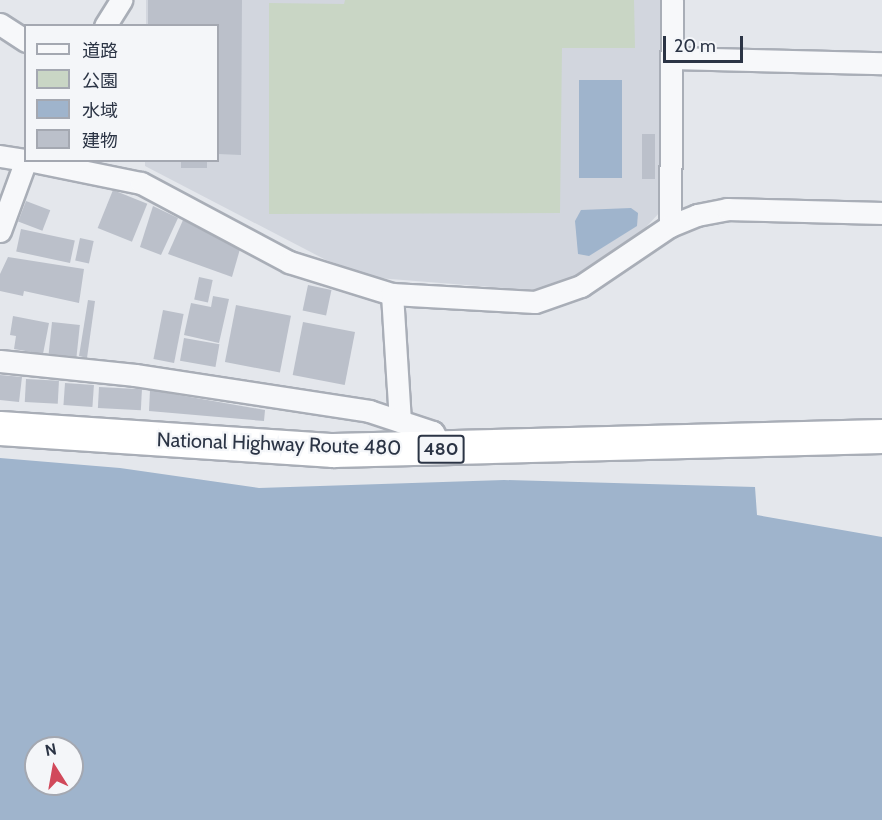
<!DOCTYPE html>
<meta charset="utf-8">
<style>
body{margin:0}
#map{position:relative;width:882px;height:820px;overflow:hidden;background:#e4e7ec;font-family:Cabin,"Noto Sans JP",sans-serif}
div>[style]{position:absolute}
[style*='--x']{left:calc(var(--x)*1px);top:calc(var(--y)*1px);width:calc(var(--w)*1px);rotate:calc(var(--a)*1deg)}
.built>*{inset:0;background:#d2d6de}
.green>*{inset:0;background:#c9d6c5}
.water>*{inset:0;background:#9fb4cc;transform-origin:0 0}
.building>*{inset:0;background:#bbc0ca;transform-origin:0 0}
.roads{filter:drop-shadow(2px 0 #a9aeb7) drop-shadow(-2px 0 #a9aeb7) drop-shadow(0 2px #a9aeb7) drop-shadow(0 -2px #a9aeb7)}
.street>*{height:21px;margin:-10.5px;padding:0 10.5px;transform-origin:10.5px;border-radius:10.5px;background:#f7f8fa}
.highway>*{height:33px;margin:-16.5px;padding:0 16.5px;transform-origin:16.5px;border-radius:16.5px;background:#fff}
span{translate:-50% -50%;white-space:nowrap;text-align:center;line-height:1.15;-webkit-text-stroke:4.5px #f4f6f9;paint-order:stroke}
.shield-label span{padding:2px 4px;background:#f4f6f9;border:2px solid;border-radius:4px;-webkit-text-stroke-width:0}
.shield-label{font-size:18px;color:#2b3445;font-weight:700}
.street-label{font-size:20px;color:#2b3445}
.legend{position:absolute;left:24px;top:24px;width:195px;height:138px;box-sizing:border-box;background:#f4f6f9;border:2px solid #a4a8b1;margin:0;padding:8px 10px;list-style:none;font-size:18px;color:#2b3445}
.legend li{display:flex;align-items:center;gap:12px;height:30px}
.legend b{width:30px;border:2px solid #a4a8b1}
.north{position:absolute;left:24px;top:736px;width:60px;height:60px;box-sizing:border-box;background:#f4f6f9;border:2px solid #a4a8b1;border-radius:50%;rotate:349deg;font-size:16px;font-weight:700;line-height:24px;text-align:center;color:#2b3445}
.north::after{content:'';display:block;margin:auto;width:21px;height:27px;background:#d1495b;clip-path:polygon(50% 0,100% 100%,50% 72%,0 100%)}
.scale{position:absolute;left:663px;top:36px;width:80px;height:27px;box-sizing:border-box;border:3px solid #2b3445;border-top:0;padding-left:8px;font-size:18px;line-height:21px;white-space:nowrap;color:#2b3445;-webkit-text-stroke:4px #f4f6f9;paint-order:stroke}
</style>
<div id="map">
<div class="built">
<i style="clip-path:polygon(146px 0,661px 0,661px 211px,634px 240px,560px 284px,529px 290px,378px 278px,326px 260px,145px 166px,145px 161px,218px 160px,218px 26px,146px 25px)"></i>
</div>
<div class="green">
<i style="clip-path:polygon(345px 0,634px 0,635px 48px,562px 48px,560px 213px,269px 214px,269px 3px,344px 4px)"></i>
</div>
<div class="water">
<i style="left:579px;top:80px;width:43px;height:98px"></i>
<i style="clip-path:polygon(631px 208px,638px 213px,637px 226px,589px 256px,578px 254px,575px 221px,581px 210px)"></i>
<i style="clip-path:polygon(evenodd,0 458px,120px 468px,259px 488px,504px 480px,755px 487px,757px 515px,882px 537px,882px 820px,0 820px,0 458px,36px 748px,72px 748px,72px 784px,36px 784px,36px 748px)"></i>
</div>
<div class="building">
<i style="clip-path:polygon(148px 0,242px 0,241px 155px,218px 154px,218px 26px,148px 26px)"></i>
<i style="left:642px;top:134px;width:13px;height:45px"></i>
<i style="left:181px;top:160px;width:26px;height:8px"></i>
<i style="left:113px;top:190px;width:37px;height:41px;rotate:22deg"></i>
<i style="left:26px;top:201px;width:26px;height:22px;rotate:21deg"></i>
<i style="clip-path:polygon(153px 206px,178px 218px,161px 255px,140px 247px)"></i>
<i style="clip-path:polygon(183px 220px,240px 249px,232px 277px,168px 254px)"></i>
<i style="left:21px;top:229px;width:55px;height:23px;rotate:12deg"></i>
<i style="left:80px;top:238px;width:14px;height:23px;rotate:12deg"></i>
<i style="clip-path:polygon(8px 257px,84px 269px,79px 303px,24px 291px,23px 296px,0 291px,0 274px)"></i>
<i style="left:199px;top:277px;width:14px;height:23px;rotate:12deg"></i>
<i style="left:308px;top:285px;width:24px;height:26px;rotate:12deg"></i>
<i style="clip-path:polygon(213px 296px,229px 299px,219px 343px,184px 335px,191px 303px,211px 307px)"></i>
<i style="clip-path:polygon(88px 300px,95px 301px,87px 358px,79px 356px)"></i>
<i style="left:236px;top:305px;width:56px;height:58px;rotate:11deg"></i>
<i style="left:163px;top:310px;width:21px;height:50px;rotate:11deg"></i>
<i style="clip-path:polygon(13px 316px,49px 323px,43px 354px,14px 349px,16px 336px,10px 335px)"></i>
<i style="left:52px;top:322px;width:28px;height:32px;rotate:6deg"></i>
<i style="left:303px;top:322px;width:53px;height:54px;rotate:11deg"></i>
<i style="left:184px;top:338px;width:36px;height:23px;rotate:10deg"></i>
<i style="clip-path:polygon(0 375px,22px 377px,19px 402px,0 400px)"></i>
<i style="left:26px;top:379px;width:33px;height:23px;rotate:3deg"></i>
<i style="left:65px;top:383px;width:29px;height:22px;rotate:4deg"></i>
<i style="left:99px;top:387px;width:43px;height:21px;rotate:3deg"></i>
<i style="clip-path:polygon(150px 390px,265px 410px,264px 421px,149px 411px)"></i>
</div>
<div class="roads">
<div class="street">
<i style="--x:0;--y:24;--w:31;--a:33"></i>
<i style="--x:105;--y:26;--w:31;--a:-58"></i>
<i style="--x:672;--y:58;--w:210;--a:1.4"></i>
<i style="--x:0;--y:156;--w:26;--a:9"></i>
<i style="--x:28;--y:160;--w:115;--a:11.5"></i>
<i style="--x:141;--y:183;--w:168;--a:28.1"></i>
<i style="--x:289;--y:262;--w:108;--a:17.3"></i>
<i style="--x:392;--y:294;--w:127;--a:86.4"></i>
<i style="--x:670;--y:226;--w:226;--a:-89.5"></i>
<i style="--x:0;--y:231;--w:76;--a:-69.9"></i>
<i style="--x:392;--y:294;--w:143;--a:3.2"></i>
<i style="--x:535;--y:302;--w:49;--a:-19.2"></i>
<i style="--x:581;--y:286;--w:107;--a:-34"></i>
<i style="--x:670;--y:226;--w:29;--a:-22"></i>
<i style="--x:697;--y:215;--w:31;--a:-11"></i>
<i style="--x:727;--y:209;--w:155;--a:1.5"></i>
<i style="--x:0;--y:361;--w:136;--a:5.9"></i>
<i style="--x:135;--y:375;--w:237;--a:8.7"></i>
<i style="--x:369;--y:411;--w:67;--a:18.2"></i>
<i style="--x:433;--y:432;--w:19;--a:62"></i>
</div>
<div class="highway">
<i style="--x:0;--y:428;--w:334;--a:3.8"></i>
<i style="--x:333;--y:450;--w:549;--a:-1.46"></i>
</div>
</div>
<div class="shield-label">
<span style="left:441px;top:449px">480</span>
</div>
<div class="street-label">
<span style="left:279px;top:444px;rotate:2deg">National Highway Route 480</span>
</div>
<ul class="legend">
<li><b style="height:8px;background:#f7f8fa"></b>道路</li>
<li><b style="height:16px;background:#c9d6c5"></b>公園</li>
<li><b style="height:16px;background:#9fb4cc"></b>水域</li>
<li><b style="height:16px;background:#bbc0ca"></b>建物</li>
</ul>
<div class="north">N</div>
<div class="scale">20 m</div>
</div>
